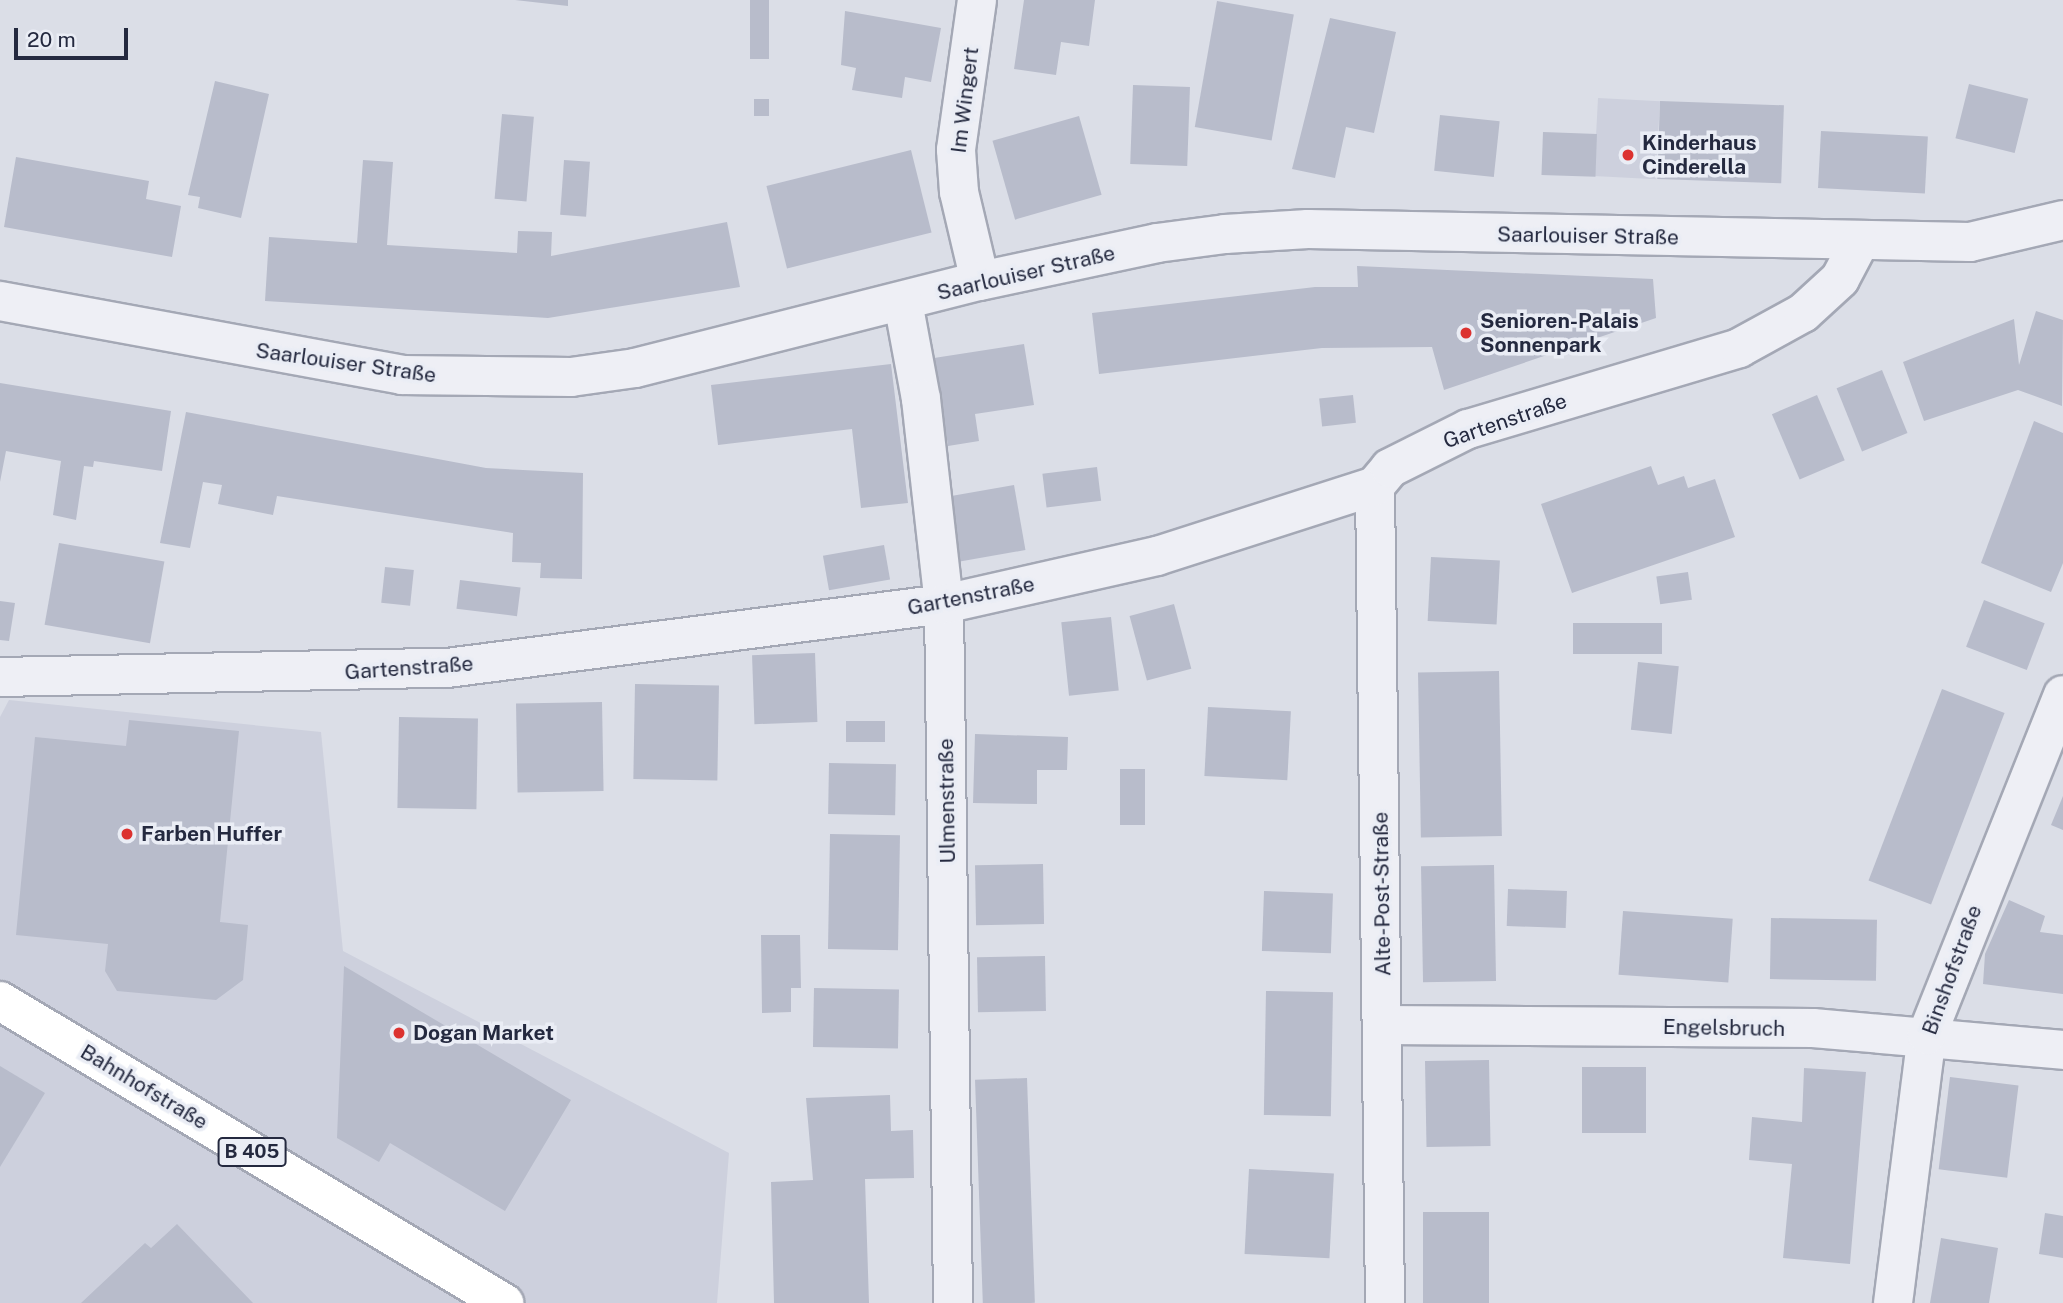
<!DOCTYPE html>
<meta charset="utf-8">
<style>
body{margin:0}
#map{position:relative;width:2063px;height:1303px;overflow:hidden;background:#dbdee7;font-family:"Public Sans",sans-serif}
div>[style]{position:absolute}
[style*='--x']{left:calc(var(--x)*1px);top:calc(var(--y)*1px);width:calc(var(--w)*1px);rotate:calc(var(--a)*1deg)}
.built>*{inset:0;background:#cdd0dd;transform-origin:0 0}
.building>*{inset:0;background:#b8bccb;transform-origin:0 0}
.roads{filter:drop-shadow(2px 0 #a4a8b5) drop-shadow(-2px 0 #a4a8b5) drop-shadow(0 2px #a4a8b5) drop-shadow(0 -2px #a4a8b5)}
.minor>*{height:38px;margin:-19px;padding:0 19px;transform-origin:19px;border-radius:19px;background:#eeeff5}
.primary>*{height:38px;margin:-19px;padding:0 19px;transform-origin:19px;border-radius:19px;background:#fff}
.dots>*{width:19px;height:19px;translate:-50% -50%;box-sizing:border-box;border:4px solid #eaedf5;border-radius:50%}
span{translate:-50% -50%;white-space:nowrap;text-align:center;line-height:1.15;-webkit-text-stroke:7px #eaedf5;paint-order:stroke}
.shield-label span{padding:2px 5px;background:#eaedf5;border:2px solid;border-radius:5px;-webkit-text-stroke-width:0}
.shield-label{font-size:19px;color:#24293f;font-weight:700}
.street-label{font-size:21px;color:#24293f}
.poi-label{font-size:21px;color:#24293f;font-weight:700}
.left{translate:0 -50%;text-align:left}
.scale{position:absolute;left:14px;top:28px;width:114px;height:32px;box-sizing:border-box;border:4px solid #24293f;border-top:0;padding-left:9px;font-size:21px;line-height:24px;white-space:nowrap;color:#24293f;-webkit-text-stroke:5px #eaedf5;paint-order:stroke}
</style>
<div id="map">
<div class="built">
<i style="left:1598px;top:98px;width:62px;height:78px;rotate:3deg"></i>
<i style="clip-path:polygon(9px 700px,321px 732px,343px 951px,729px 1153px,717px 1303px,0 1303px,0 717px)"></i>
</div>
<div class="building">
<i style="clip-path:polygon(515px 0,568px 0,568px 6px)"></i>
<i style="left:750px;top:0;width:19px;height:59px"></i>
<i style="clip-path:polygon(1024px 0,1095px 0,1089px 46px,1061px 42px,1056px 75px,1014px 69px)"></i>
<i style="left:1217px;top:1px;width:78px;height:128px;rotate:10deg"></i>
<i style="clip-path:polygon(845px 11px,941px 28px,931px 82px,905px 77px,902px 98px,852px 90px,856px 68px,841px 65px)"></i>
<i style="clip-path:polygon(1330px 18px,1396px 32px,1374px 133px,1346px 127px,1335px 178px,1292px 169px)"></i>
<i style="clip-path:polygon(215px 81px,269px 94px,241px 218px,198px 208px,200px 197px,188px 195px)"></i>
<i style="left:1969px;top:84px;width:61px;height:56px;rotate:14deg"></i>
<i style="left:1133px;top:85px;width:57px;height:79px;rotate:2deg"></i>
<i style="left:754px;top:99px;width:15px;height:17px"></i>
<i style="left:1660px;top:101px;width:124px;height:78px;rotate:2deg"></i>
<i style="left:502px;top:114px;width:32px;height:85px;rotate:5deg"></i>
<i style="left:1440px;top:115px;width:60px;height:56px;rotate:6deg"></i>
<i style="left:1079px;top:116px;width:82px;height:90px;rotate:74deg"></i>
<i style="left:1821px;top:131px;width:107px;height:57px;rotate:3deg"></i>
<i style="left:1543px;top:132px;width:54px;height:43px;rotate:2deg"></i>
<i style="left:911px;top:150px;width:85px;height:149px;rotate:76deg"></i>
<i style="clip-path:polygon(16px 157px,149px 181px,146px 199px,181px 206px,172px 257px,4px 227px)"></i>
<i style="clip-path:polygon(363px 160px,393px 162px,387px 245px,517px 253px,518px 231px,552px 232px,551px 256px,727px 222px,740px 287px,548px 318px,265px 301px,269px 237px,357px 243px)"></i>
<i style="left:564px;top:160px;width:26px;height:55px;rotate:4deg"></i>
<i style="clip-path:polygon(1357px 266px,1653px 279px,1656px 318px,1444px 390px,1432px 347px,1322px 348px,1099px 374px,1092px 313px,1315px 287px,1358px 287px)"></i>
<i style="clip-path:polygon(2036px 311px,2063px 320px,2062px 406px,2018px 390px,1924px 421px,1903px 362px,2014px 319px,2019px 365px)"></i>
<i style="clip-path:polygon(1024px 344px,1034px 405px,975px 414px,979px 441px,948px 446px,934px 358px)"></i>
<i style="clip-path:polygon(891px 364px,908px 503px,861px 508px,852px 429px,718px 445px,711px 385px)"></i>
<i style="left:1882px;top:370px;width:68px;height:49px;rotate:68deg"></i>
<i style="clip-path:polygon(0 383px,171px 411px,162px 471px,94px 461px,93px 467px,84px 466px,76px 520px,53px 515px,61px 461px,6px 451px,0 482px)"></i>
<i style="left:1353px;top:395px;width:28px;height:34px;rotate:84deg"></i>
<i style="left:1817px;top:395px;width:71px;height:49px;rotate:67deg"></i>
<i style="clip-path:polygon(186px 412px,486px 468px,583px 473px,582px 579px,540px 578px,541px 563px,512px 562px,513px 533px,277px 496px,273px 515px,218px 504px,222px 485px,203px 482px,190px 548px,160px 543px)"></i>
<i style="clip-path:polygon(2034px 421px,2063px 433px,2063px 563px,2051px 592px,1981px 563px)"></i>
<i style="clip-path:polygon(1651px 466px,1658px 485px,1684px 476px,1688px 488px,1715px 479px,1735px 537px,1572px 593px,1541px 504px)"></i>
<i style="left:1097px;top:467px;width:34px;height:55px;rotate:83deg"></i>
<i style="left:1014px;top:485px;width:66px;height:68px;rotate:80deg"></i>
<i style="left:59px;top:543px;width:107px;height:83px;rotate:10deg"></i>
<i style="left:884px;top:545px;width:35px;height:62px;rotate:80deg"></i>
<i style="left:1431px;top:557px;width:69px;height:64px;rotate:3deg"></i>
<i style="left:385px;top:567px;width:29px;height:36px;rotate:6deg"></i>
<i style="left:1688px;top:572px;width:28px;height:32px;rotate:82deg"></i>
<i style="left:460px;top:580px;width:61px;height:29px;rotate:7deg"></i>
<i style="left:1984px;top:600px;width:65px;height:50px;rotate:21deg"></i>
<i style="clip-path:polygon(0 601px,15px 603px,9px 641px,0 640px)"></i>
<i style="left:1174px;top:604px;width:67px;height:46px;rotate:75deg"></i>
<i style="left:1111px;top:617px;width:74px;height:50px;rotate:84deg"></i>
<i style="left:1573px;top:623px;width:89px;height:31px"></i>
<i style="left:815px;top:653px;width:69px;height:63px;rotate:88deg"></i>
<i style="left:1638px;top:662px;width:41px;height:68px;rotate:6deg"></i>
<i style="left:1499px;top:671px;width:165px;height:81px;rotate:89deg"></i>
<i style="left:635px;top:684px;width:84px;height:95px;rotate:1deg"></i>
<i style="left:1942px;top:689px;width:67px;height:205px;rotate:21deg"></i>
<i style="left:602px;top:702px;width:89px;height:86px;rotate:89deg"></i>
<i style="left:1208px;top:707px;width:83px;height:69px;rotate:3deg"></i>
<i style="left:399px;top:717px;width:79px;height:91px;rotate:1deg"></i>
<i style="clip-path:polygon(129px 720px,239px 731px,220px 922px,248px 925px,243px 980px,216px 1000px,117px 991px,105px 971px,108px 944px,16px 935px,35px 737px,126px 746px)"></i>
<i style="left:846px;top:721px;width:39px;height:21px"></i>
<i style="clip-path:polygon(975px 734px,1068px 737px,1067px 770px,1037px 770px,1037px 804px,973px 803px)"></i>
<i style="left:829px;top:763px;width:67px;height:51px;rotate:1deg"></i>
<i style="left:1120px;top:769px;width:25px;height:56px"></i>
<i style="clip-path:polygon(2063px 796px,2063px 830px,2051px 825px)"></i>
<i style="left:830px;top:834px;width:70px;height:115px;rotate:1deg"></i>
<i style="left:1043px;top:864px;width:60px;height:68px;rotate:89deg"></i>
<i style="left:1494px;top:865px;width:116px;height:73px;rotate:89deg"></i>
<i style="left:1508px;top:889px;width:59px;height:37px;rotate:2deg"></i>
<i style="left:1264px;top:891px;width:69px;height:60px;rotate:2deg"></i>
<i style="clip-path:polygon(2009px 900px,2045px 916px,2040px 932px,2063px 935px,2063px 994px,1983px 984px,1985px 954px)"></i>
<i style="left:1623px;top:911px;width:110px;height:64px;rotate:4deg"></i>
<i style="left:1771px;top:918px;width:106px;height:61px;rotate:1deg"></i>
<i style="clip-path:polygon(761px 935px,800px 935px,801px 988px,791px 988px,791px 1012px,762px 1013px)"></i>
<i style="left:1045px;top:956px;width:55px;height:68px;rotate:89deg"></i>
<i style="clip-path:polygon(344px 966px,571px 1100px,505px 1211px,390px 1143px,379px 1162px,337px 1138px)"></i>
<i style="left:814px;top:988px;width:85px;height:59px;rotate:1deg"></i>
<i style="left:1266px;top:991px;width:67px;height:124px;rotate:1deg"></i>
<i style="left:1489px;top:1060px;width:86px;height:64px;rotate:89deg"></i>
<i style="clip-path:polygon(0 1066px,45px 1093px,0 1167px)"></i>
<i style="left:1582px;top:1067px;width:64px;height:66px"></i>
<i style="clip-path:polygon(1804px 1068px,1866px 1072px,1850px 1264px,1783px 1258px,1792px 1164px,1749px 1160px,1752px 1117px,1802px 1122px)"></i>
<i style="left:1950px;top:1077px;width:69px;height:93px;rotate:7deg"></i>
<i style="left:1027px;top:1078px;width:225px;height:52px;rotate:88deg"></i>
<i style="clip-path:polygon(890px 1095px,891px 1131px,913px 1130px,914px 1178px,865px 1179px,869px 1303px,774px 1303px,771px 1182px,813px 1180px,806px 1098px)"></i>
<i style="left:1249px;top:1169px;width:85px;height:85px;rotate:3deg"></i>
<i style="left:1423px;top:1212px;width:66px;height:91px"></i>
<i style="clip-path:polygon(2045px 1213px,2063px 1216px,2063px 1258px,2039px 1254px)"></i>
<i style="clip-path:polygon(177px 1224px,253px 1303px,81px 1303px,145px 1243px,151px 1248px)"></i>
<i style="clip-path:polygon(1941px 1238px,1998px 1248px,1989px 1303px,1930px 1303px)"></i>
</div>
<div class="roads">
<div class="minor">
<i style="--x:977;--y:0;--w:151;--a:98"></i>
<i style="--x:956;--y:150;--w:42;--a:85.9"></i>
<i style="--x:959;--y:192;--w:91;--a:76.7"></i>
<i style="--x:0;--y:301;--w:409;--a:10.4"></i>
<i style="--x:402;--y:375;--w:169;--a:0.7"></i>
<i style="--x:571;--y:377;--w:65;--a:-8"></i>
<i style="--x:635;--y:368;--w:356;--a:-14.2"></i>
<i style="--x:980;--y:281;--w:181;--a:-12.1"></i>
<i style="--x:1157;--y:243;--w:69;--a:-7.5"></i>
<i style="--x:1225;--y:234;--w:83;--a:-3.4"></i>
<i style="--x:1308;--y:229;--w:662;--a:1.12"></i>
<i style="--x:1970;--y:242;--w:96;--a:-13.3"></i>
<i style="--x:903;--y:302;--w:99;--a:79.5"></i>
<i style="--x:921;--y:399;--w:206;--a:83.6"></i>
<i style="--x:944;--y:604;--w:699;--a:89.26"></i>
<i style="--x:1375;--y:486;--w:817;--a:89.3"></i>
<i style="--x:0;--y:677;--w:447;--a:-1.2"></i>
<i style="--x:447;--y:668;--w:501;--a:-7.34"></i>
<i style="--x:944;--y:604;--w:218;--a:-12.7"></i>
<i style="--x:1157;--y:556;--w:229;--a:-17.8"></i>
<i style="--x:1375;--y:486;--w:23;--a:-50"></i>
<i style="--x:1390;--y:468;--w:87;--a:-26.6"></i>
<i style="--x:1468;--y:429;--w:283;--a:-16.6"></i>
<i style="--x:1739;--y:348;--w:73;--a:-28.7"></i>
<i style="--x:1803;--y:313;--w:50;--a:-42.6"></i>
<i style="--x:1840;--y:279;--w:41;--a:-62.2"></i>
<i style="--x:1384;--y:1025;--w:429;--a:0.4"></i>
<i style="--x:1813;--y:1028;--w:251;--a:5"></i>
<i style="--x:1893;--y:1303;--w:270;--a:-82.8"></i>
<i style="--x:1927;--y:1035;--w:366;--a:-68.2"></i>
</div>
<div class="primary">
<i style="--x:0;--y:1001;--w:588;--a:30.93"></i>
</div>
</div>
<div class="dots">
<i style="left:1628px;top:155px;background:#dc3230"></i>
<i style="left:1466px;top:333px;background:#dc3230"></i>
<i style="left:127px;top:834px;background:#dc3230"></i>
<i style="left:399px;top:1033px;background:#dc3230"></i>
</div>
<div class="shield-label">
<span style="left:252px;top:1152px">B 405</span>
</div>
<div class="street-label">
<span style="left:965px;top:100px;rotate:-83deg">Im Wingert</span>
<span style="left:1588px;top:236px;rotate:1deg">Saarlouiser Straße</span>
<span style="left:1026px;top:273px;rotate:-13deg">Saarlouiser Straße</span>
<span style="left:346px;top:363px;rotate:8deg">Saarlouiser Straße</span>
<span style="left:1505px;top:421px;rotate:-19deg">Gartenstraße</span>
<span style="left:971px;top:596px;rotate:-11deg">Gartenstraße</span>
<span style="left:409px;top:668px;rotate:-4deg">Gartenstraße</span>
<span style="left:947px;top:801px;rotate:-91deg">Ulmenstraße</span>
<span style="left:1382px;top:894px;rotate:-91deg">Alte-Post-Straße</span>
<span style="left:1952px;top:970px;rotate:-70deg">Binshofstraße</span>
<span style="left:1724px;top:1028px;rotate:1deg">Engelsbruch</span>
<span style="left:144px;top:1087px;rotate:31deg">Bahnhofstraße</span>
</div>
<div class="poi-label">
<span class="left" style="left:1642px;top:155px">Kinderhaus<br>Cinderella</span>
<span class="left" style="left:1480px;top:333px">Senioren-Palais<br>Sonnenpark</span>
<span class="left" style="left:141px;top:834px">Farben Huffer</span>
<span class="left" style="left:413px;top:1033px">Dogan Market</span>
</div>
<div class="scale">20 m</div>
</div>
